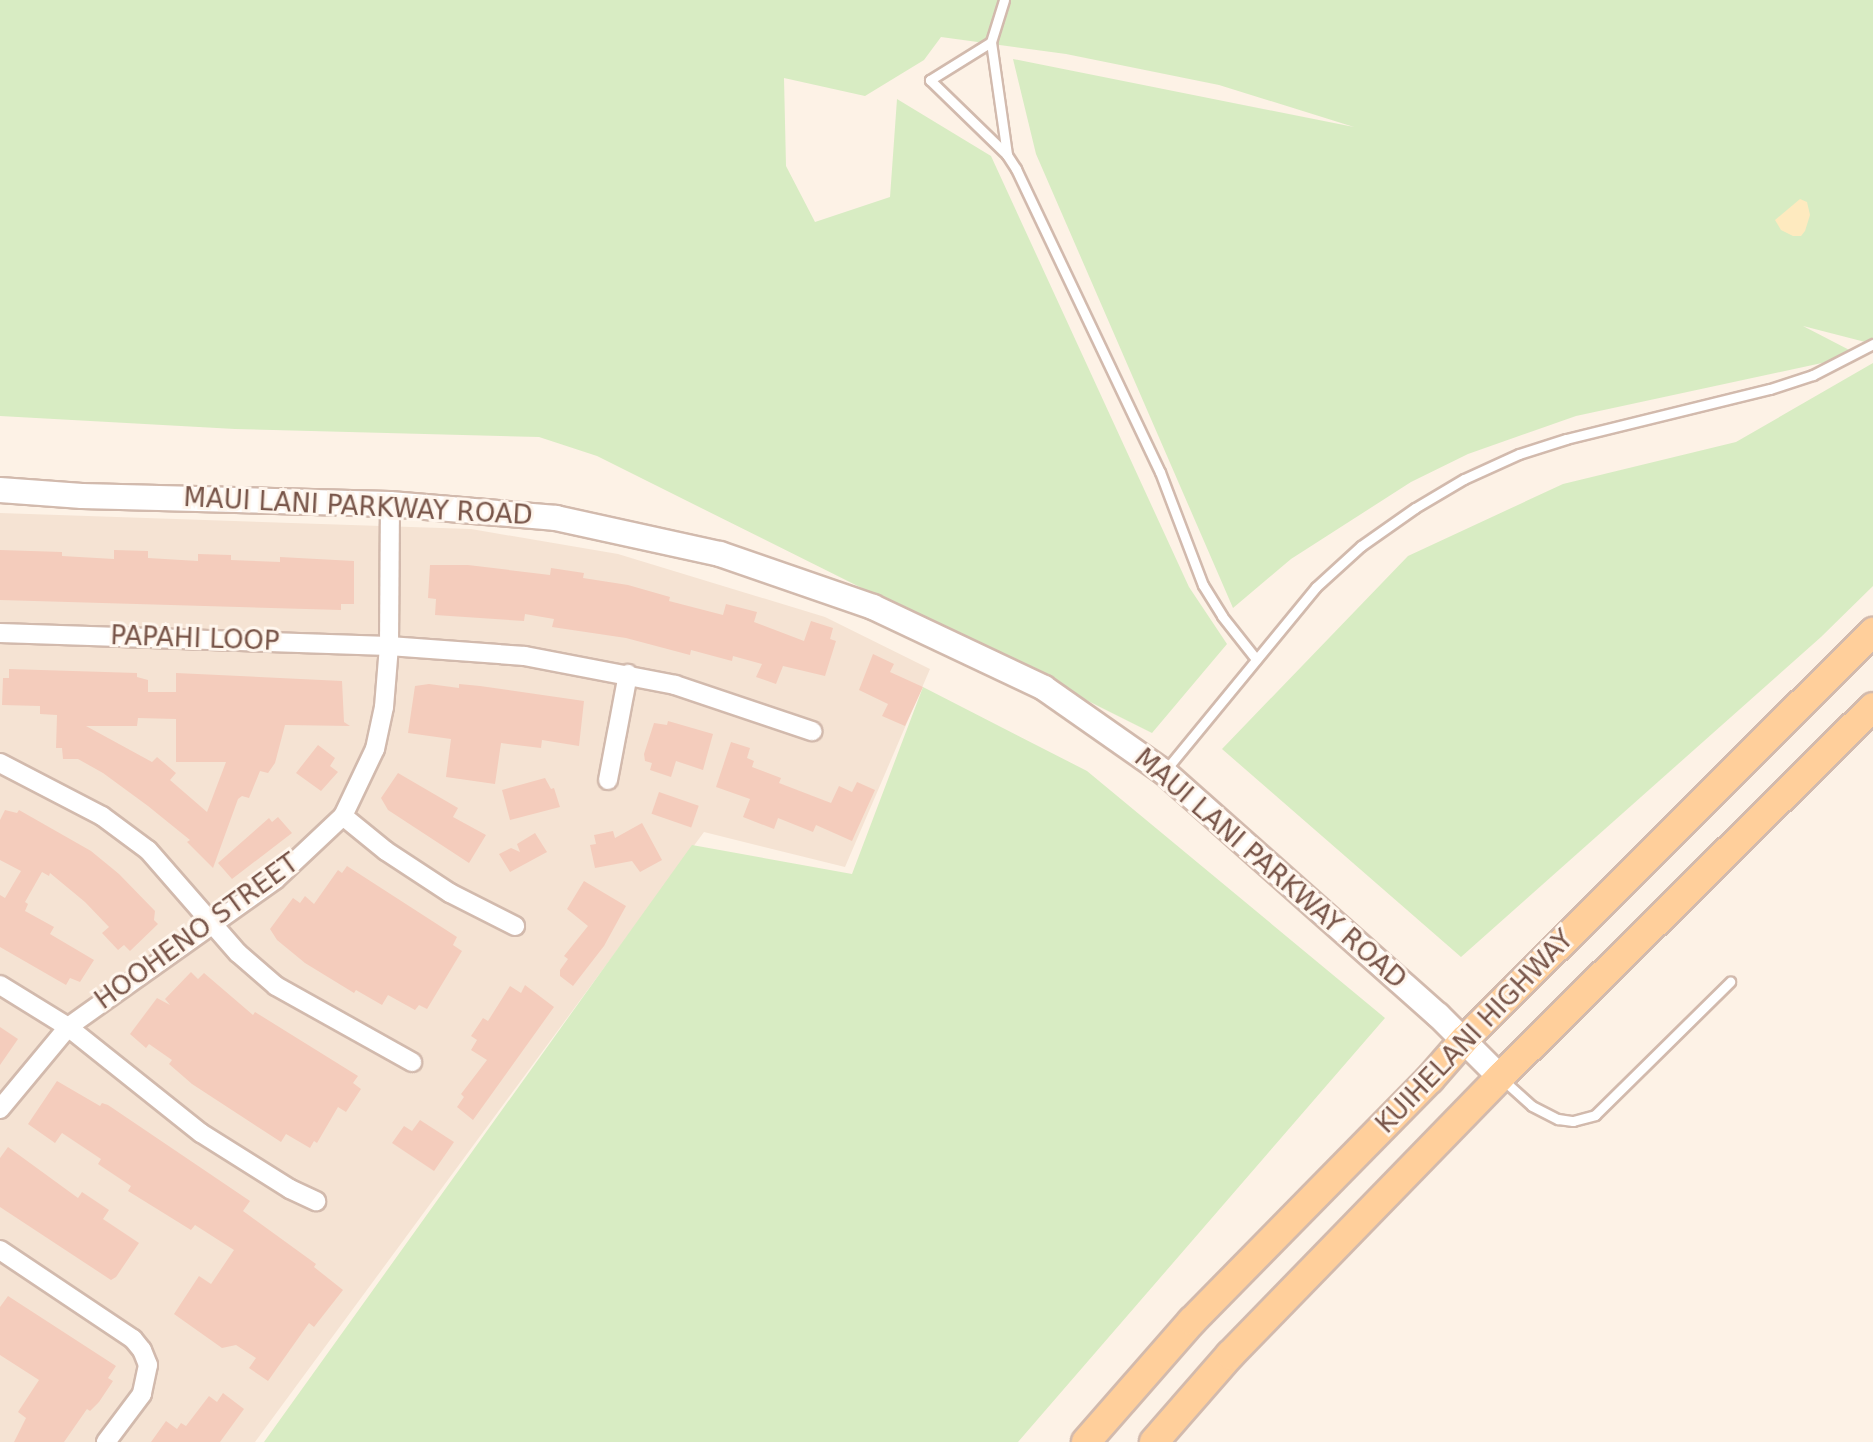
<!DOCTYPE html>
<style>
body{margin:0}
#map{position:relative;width:1873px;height:1442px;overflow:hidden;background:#fdf2e6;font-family:"DejaVu Sans",sans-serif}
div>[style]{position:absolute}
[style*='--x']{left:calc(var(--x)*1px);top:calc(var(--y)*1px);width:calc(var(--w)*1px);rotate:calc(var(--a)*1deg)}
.residential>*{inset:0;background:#f5e3d3}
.green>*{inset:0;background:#d8ecc3}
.sand>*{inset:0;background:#feeabf}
.building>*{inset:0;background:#f4ccbc;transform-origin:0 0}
.roads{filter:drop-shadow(2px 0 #d2baad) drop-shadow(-2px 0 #d2baad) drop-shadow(0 2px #d2baad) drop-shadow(0 -2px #d2baad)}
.service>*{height:9px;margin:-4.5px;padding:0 4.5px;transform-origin:4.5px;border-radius:4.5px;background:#fff}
.minor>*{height:18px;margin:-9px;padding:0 9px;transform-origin:9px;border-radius:9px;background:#fff}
.secondary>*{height:24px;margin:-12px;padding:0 12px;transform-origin:12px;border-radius:12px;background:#fff}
.primary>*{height:28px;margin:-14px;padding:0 14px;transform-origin:14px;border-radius:14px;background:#ffcf9b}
span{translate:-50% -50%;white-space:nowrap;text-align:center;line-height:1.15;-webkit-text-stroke:6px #fff6ed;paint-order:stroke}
.street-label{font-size:26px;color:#785549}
</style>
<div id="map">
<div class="residential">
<i style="clip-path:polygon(0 513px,471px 529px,618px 554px,825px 617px,930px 669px,845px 867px,704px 832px,255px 1442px,0 1442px)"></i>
</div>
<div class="green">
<i style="clip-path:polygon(0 0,1873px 0,1873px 344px,1803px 326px,1859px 355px,1576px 416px,1468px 454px,1411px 482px,1291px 559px,1233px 608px,1036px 154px,1013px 59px,1354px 127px,1219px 85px,1066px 54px,941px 37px,924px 60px,865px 96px,784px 78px,786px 166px,815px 222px,890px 197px,897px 99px,991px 156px,1189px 587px,1227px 644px,1152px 733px,597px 456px,539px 437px,235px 429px,0 416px)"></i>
<i style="clip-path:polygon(1873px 363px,1873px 586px,1821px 637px,1461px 957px,1222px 749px,1408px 556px,1563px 484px,1736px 442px)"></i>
<i style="clip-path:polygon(923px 687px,1087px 771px,1385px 1018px,1018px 1442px,264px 1442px,692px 845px,852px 874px)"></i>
</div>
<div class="sand">
<i style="clip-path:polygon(1800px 199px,1807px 202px,1810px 215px,1805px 231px,1801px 236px,1793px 236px,1781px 230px,1775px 220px)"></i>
</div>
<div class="building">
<i style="clip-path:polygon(0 550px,62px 552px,62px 556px,114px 559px,114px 550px,148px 551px,148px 558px,198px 561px,198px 554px,231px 555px,231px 560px,280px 562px,280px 557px,354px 561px,354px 604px,341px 604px,341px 610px,0 600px)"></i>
<i style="clip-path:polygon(430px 565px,468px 565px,550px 575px,551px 568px,584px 573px,583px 578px,628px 585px,670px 597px,669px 601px,723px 615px,726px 604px,757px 612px,754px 622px,804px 641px,811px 621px,833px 628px,830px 639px,836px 641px,825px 676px,783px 666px,776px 684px,756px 677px,762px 664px,733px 656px,732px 661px,691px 650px,690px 655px,626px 638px,552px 627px,554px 619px,525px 614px,524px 621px,435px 615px,436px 599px,428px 598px)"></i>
<i style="clip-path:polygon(873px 654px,894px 664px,890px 672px,923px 687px,905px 726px,882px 716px,888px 704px,859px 690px)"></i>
<i style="clip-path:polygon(evenodd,9px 669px,137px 673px,137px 677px,148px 680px,148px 692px,176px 692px,176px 673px,342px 681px,344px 722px,350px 726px,285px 725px,275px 763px,268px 773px,260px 771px,249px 798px,242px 796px,238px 799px,213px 868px,187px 842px,190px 840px,148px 806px,103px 773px,78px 759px,63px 759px,62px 748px,56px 748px,57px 715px,40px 714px,40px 706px,2px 705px,3px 678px,9px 678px,9px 669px,138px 718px,176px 719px,176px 762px,226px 762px,207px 812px,170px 780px,176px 773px,157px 757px,152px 762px,86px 726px,137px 726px,138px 718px)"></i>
<i style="clip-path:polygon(429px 684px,459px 688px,459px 684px,480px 686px,584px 701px,579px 746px,542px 740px,541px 748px,501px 743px,495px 784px,446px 777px,451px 739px,408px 733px,415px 686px)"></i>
<i style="clip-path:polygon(668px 721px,713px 734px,703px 770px,676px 761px,671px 777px,650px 770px,652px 763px,645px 761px,644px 754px,654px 723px,667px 725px)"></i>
<i style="clip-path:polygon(731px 742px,750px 748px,747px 758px,754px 761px,752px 767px,781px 778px,779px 783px,831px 803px,839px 786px,852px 792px,857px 782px,875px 790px,852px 841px,816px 825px,813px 832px,778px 818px,774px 829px,743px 817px,750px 799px,716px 787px)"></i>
<i style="clip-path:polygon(318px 745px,335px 758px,330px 766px,338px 772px,321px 791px,296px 773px)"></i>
<i style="clip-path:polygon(398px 773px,458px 808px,453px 817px,486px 835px,469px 863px,388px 810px,381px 798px)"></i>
<i style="clip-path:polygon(545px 778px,551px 789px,554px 788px,560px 807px,510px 820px,502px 790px)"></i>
<i style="left:659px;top:792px;width:42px;height:23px;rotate:19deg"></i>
<i style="clip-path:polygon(5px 810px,17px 813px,19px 810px,91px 851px,119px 874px,155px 911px,154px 920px,158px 924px,130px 951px,124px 945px,118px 950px,102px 933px,109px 927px,85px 902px,50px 873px,49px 876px,42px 872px,25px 902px,28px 904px,25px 911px,54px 927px,50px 934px,94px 960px,80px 982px,70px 978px,66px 985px,0 947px,0 895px,5px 898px,21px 871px,0 860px,0 820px)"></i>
<i style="clip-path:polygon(278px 817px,292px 833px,232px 879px,218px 863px,269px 818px,272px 822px)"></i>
<i style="clip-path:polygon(642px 823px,662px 860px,640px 872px,632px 861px,595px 868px,590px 845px,596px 844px,594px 835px,613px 831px,615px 838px)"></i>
<i style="clip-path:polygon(535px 833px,547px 852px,510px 872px,499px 854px,511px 848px,520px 852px,517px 844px)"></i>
<i style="clip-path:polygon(347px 866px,457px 937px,453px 945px,462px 951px,427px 1009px,419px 1005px,415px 1010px,388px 995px,382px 1005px,356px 990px,354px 993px,305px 963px,277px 940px,270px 929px,293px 898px,300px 903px,305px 896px,314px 904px,338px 870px,342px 873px)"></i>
<i style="clip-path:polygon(584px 881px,626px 906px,604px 946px,573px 986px,560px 976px,560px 970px,568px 959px,564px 956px,588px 926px,567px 909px)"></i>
<i style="clip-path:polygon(191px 972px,198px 979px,204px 973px,253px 1015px,255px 1012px,358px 1076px,353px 1083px,361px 1089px,346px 1112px,338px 1107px,317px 1143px,314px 1141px,310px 1148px,286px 1134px,281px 1142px,192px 1084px,169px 1064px,172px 1060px,149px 1044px,146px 1048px,130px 1034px,157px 998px,170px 1005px,165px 999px)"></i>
<i style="clip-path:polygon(525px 985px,554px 1007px,473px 1120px,457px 1107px,464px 1097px,461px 1094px,487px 1060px,471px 1050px,477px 1040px,471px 1036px,483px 1018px,488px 1021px,510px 986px,521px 993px)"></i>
<i style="clip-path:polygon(0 1027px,18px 1039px,0 1065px)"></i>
<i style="clip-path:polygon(57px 1081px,100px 1106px,102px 1103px,108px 1105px,250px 1201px,243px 1211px,316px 1264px,314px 1267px,343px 1290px,314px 1327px,309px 1323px,268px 1381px,249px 1368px,256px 1358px,236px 1345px,222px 1348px,174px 1314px,199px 1276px,211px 1284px,234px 1250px,195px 1225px,191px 1230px,128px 1191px,131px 1186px,98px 1164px,101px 1159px,62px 1133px,55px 1143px,28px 1124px)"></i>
<i style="clip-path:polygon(420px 1120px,454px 1142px,434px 1171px,392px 1143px,404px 1126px,412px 1131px)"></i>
<i style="clip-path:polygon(8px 1147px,78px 1198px,82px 1192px,109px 1210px,103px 1219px,139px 1243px,116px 1277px,111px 1280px,0 1207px,0 1158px)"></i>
<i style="clip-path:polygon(8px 1296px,116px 1366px,108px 1378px,113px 1381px,99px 1402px,90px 1411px,87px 1409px,64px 1442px,14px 1442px,26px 1418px,18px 1412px,39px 1380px,0 1355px,0 1307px)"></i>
<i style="clip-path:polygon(223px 1393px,244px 1409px,220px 1442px,151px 1442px,166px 1421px,177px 1429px,181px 1423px,186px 1426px,209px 1396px,217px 1402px)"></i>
</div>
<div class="roads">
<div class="service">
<i style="--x:1004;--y:0;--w:44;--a:107.2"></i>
<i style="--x:991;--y:42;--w:114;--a:81.9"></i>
<i style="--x:991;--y:42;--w:72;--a:148.1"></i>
<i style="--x:930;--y:80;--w:107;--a:44.2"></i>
<i style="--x:1007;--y:155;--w:17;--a:57"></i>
<i style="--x:1016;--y:169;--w:335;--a:64.6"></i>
<i style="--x:1160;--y:472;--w:121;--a:69.2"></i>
<i style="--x:1203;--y:585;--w:36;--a:58"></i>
<i style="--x:1222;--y:616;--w:55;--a:51.7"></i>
<i style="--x:1164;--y:772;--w:239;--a:-50.6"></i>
<i style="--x:1316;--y:587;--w:61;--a:-42.3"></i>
<i style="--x:1361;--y:546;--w:66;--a:-35.1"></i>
<i style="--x:1415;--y:508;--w:57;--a:-30.6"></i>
<i style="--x:1464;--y:479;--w:60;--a:-24.4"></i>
<i style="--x:1519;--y:454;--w:49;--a:-17.7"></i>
<i style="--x:1566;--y:439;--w:210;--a:-13.8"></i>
<i style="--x:1770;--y:389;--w:45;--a:-18"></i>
<i style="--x:1813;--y:375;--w:68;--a:-27.3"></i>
<i style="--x:1502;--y:1079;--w:40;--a:42"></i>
<i style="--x:1532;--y:1106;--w:29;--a:27"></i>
<i style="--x:1558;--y:1119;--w:15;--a:8"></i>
<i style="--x:1573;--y:1121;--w:23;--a:-15"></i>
<i style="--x:1595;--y:1115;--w:190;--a:-44.6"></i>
</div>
<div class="minor">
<i style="--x:0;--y:633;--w:389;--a:1.9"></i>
<i style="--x:389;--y:646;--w:136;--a:4.2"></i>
<i style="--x:525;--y:656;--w:153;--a:10.9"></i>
<i style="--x:675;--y:685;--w:145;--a:18.6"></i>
<i style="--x:0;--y:763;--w:115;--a:27.5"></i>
<i style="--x:102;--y:816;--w:57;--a:36.5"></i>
<i style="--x:148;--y:850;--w:137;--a:48.9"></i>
<i style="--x:238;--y:953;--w:50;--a:41"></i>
<i style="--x:276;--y:986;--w:156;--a:29.2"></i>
<i style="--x:608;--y:780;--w:108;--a:-79.3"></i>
<i style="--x:343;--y:816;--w:55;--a:39.1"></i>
<i style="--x:386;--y:851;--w:77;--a:33.3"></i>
<i style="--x:450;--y:893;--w:73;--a:26.9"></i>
<i style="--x:0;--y:985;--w:80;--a:31.7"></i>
<i style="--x:68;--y:1027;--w:170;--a:38.6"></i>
<i style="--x:201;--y:1133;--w:105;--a:32.2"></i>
<i style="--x:290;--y:1189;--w:29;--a:25"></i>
<i style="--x:0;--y:1109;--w:107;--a:-50.3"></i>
<i style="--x:68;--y:1027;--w:254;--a:-35.4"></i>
<i style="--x:275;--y:880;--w:93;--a:-43.3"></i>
<i style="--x:343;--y:816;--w:74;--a:-64.5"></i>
<i style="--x:375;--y:749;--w:43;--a:-77.9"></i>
<i style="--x:384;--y:707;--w:61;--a:-85.3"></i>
<i style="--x:389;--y:646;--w:142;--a:-89.6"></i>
<i style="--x:0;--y:1250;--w:160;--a:33.8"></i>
<i style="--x:133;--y:1339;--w:14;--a:51"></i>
<i style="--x:142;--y:1350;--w:16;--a:68"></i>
<i style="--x:148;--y:1365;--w:30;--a:102"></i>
<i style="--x:142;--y:1394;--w:60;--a:126.9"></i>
</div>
<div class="secondary">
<i style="--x:0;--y:490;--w:82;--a:4.2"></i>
<i style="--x:82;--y:496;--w:308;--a:1.5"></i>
<i style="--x:390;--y:504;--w:167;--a:4.8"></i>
<i style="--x:556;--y:518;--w:168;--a:12.4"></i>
<i style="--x:720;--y:554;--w:162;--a:19.1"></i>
<i style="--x:873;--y:607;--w:189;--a:25.3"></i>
<i style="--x:1044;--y:688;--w:146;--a:35"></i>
<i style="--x:1164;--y:772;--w:366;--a:41.6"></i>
<i style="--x:1438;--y:1015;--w:88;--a:45"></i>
</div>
<div class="primary">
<i style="--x:1086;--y:1442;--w:161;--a:-48.8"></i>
<i style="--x:1192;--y:1321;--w:339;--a:-45.5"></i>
<i style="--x:1430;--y:1079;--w:52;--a:-48.9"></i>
<i style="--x:1464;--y:1040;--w:578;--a:-44.93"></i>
<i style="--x:1154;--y:1442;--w:116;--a:-48.9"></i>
<i style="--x:1230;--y:1355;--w:388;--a:-45.8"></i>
<i style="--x:1500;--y:1077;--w:525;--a:-44.77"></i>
</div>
</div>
<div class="street-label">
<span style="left:358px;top:507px;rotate:3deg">MAUI LANI PARKWAY ROAD</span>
<span style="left:195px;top:639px;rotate:2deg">PAPAHI LOOP</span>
<span style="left:1270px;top:869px;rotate:41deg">MAUI LANI PARKWAY ROAD</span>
<span style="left:197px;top:932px;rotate:-36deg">HOOHENO STREET</span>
<span style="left:1475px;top:1032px;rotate:-46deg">KUIHELANI HIGHWAY</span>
</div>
</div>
